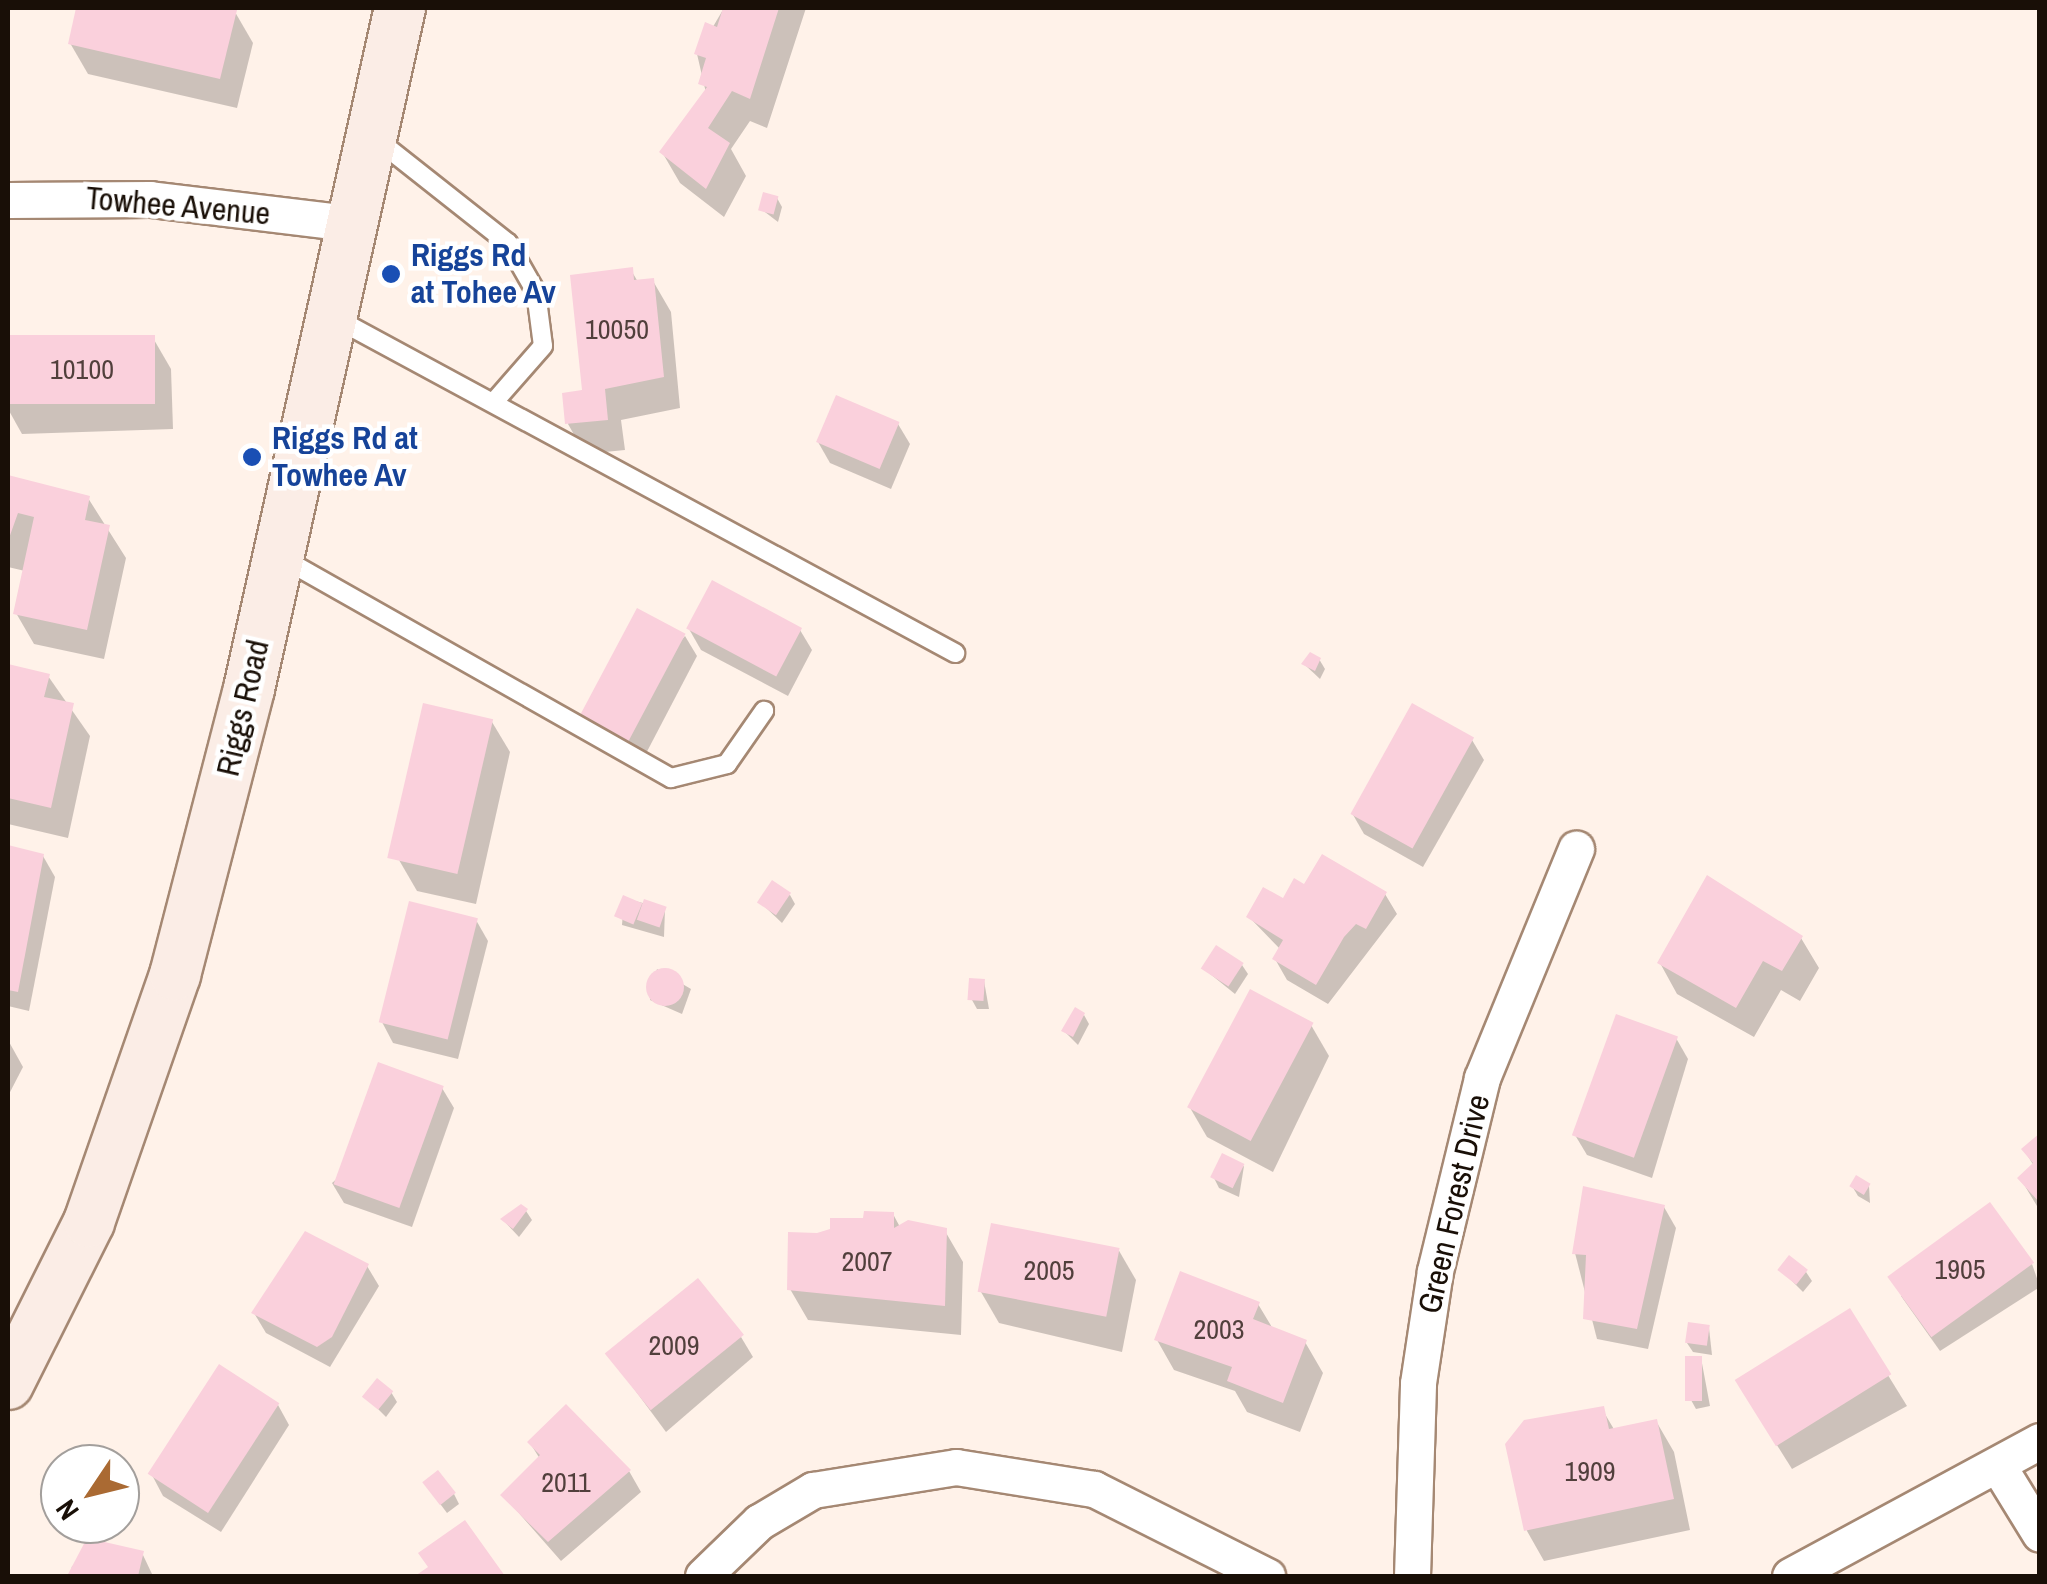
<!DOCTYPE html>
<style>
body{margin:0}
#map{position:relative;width:2047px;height:1584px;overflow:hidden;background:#fff2e9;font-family:"Archivo Narrow",sans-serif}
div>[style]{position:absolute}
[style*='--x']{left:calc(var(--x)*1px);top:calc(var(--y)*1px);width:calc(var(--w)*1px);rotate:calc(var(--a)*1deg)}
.shadow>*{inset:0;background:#0003}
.building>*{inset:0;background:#fad0dc;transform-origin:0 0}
.round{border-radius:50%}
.roads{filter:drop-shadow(2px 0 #a58873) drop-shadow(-2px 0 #a58873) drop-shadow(0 2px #a58873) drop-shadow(0 -2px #a58873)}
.lane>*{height:18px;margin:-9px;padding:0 9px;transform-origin:9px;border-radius:9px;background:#fff}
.street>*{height:35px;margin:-17.5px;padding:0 17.5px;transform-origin:17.5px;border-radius:17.5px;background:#fff}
.secondary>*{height:50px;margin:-25px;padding:0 25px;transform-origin:25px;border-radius:25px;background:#fbede6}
.dots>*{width:28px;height:28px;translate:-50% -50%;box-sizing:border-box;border:5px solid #fff;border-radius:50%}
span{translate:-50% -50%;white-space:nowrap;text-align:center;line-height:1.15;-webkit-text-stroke:9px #fff;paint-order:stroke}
.number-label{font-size:28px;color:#513f3c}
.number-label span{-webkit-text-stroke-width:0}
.street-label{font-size:32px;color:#190f07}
.transit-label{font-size:32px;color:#164399;font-weight:700}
.left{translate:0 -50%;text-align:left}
.frame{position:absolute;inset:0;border:10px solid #190f07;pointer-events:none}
.north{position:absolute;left:40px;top:1444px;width:100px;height:100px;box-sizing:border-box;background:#fff;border:2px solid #a39f9c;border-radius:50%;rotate:235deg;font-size:28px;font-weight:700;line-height:40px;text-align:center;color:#190f07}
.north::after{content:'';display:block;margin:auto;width:35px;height:45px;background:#aa6a33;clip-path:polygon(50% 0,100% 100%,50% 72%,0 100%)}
</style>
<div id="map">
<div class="shadow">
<i style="clip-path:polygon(79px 8px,235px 12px,253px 43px,237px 108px,88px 74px,70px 43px)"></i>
<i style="clip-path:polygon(724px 8px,806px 8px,767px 128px,750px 121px,731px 149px,746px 176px,724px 217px,680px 183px,662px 152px,706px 93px,697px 54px)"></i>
<i style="clip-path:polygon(777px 198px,782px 207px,778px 222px,761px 209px)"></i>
<i style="clip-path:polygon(631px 270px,638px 282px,653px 281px,671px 312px,680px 408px,621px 420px,625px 450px,585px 454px,568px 424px)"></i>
<i style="clip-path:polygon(8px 338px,153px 338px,171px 369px,173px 429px,22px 434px,8px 409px)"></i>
<i style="clip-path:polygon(898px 424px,910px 444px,891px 489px,830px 463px,818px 442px)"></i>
<i style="clip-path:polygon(8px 478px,88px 498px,126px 558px,104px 659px,34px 644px,16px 613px,25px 571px,8px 567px)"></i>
<i style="clip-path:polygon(689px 629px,800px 630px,812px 650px,788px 696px,701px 650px)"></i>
<i style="clip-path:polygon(685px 636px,697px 656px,641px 763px,596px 739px)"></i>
<i style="clip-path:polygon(1319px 659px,1325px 669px,1320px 679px,1304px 664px)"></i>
<i style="clip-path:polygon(8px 667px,48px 676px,90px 736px,68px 838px,8px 824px)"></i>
<i style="clip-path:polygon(492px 722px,510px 752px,476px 904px,417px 891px,399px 860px)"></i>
<i style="clip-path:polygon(1472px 740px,1484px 760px,1423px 867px,1364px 834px,1352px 813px)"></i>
<i style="clip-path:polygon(8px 848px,43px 856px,55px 877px,29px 1011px,8px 1006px)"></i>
<i style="clip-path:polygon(1305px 888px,1385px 894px,1397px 914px,1328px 1004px,1287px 980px,1275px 959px,1281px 950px,1249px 917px)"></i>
<i style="clip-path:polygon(790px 895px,795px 904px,782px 923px,760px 902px)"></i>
<i style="clip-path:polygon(624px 898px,665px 909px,664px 937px,622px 925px)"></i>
<i style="clip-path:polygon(476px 920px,488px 941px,458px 1059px,393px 1043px,382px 1022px)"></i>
<i style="clip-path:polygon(1801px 938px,1819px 968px,1800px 1001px,1781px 990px,1754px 1037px,1677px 994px,1660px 963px)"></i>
<i style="clip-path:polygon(1242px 965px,1248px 974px,1235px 994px,1204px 969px)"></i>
<i style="clip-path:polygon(657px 969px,691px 989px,682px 1014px,650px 1000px)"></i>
<i style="clip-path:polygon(984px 981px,989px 1009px,977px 1009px,972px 1000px)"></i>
<i style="clip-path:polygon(1084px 1015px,1089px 1024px,1078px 1045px,1064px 1031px)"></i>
<i style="clip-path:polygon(1311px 1025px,1329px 1056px,1273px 1172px,1207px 1137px,1189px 1106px)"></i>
<i style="clip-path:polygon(1676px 1038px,1688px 1059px,1652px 1178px,1587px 1155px,1575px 1135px)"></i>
<i style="clip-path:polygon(8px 1040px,23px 1067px,8px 1096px)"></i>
<i style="clip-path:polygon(442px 1088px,454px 1108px,412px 1227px,344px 1203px,332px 1183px)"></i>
<i style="clip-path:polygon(2040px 1136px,2040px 1211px,2020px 1178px,2034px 1166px,2024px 1150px)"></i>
<i style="clip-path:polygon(1244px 1166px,1239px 1197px,1219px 1188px,1214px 1178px)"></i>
<i style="clip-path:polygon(1852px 1186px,1869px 1186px,1870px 1203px,1858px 1196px)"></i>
<i style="clip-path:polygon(1664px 1207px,1676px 1228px,1648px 1349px,1597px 1339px,1575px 1253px)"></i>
<i style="clip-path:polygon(526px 1211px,532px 1220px,519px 1237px,503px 1220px)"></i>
<i style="clip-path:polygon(893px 1214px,900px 1227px,945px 1231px,963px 1262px,961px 1335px,808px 1320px,790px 1289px,817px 1235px)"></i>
<i style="clip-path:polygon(1118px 1249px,1136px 1280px,1122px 1352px,999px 1323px,981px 1292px)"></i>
<i style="clip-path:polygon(2032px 1264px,2040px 1287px,1940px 1351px,1901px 1296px)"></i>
<i style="clip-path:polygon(367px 1266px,379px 1286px,330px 1367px,266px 1333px,254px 1313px)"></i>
<i style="clip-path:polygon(1781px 1270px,1806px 1272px,1812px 1281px,1803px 1292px)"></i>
<i style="clip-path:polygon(1258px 1304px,1273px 1329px,1305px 1342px,1323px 1373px,1300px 1432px,1247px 1412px,1235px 1391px,1174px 1370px,1157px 1340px)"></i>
<i style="clip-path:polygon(1849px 1312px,1907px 1406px,1792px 1469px,1756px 1412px)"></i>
<i style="clip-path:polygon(1709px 1328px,1712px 1355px,1693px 1352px,1687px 1343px)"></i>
<i style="clip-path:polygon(741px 1337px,753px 1357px,666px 1432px,609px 1355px)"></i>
<i style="clip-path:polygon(1701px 1358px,1710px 1406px,1696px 1409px,1691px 1400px)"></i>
<i style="clip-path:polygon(391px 1392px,397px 1402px,386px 1417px,366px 1397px)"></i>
<i style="clip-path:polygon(278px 1405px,289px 1425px,221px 1532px,163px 1496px,152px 1475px)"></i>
<i style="clip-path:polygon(1602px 1409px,1615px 1431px,1656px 1421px,1674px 1452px,1690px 1530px,1544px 1561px,1527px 1531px,1508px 1444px)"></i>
<i style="clip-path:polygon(530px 1443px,629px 1471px,641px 1492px,561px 1561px,503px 1495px,540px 1459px)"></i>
<i style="clip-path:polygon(432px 1493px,454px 1494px,459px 1504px,447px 1513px)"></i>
<i style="clip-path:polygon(142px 1553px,153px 1576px,70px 1576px,72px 1566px)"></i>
</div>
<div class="building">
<i style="clip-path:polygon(76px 8px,237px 10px,220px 79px,68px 44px)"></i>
<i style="clip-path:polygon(723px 8px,779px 8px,750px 99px,732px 91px,708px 128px,730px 143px,706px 189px,659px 152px,707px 87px,698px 84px,706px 58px,694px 54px,705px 22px,717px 27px)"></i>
<i style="left:763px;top:192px;width:16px;height:19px;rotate:15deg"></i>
<i style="clip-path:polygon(633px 267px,634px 280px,654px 278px,664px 377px,605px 389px,608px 420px,565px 424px,562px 393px,582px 390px,570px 275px)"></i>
<i style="left:8px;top:335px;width:147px;height:69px"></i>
<i style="left:836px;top:395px;width:69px;height:51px;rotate:23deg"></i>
<i style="clip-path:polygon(8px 475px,90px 496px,85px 520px,110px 525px,87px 630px,13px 614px,34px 517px,18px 513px,8px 541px)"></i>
<i style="left:712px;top:580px;width:102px;height:55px;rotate:28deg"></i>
<i style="left:637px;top:608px;width:55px;height:124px;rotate:28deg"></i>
<i style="clip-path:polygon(1310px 652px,1321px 658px,1315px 671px,1301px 664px)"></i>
<i style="clip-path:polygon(8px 664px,50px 674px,44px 697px,74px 703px,51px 808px,8px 798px)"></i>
<i style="left:423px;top:703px;width:72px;height:159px;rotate:13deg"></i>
<i style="left:1412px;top:703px;width:71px;height:127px;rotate:29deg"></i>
<i style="clip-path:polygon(8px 845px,44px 854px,18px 992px,8px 990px)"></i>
<i style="clip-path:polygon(1322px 854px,1387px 892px,1366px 929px,1356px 924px,1344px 937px,1316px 985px,1272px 959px,1283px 940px,1246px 917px,1263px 887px,1283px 898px,1294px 878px,1304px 884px)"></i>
<i style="clip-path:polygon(1707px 875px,1803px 936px,1782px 971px,1763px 961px,1736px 1008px,1657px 963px)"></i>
<i style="left:772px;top:880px;width:23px;height:27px;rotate:34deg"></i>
<i style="left:623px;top:895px;width:21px;height:23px;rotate:23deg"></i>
<i style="left:644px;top:899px;width:24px;height:22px;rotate:19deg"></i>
<i style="left:409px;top:901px;width:71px;height:125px;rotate:14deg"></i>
<i style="left:1216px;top:945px;width:33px;height:28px;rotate:33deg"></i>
<i class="round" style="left:646px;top:968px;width:38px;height:38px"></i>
<i style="left:969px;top:978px;width:16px;height:22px;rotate:4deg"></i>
<i style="left:1250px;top:989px;width:72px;height:134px;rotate:28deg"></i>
<i style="clip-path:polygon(1075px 1007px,1085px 1013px,1073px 1037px,1061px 1031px)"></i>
<i style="left:1616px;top:1014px;width:66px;height:129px;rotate:20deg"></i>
<i style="left:378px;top:1062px;width:70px;height:130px;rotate:20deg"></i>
<i style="clip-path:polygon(2040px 1133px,2040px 1203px,2017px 1178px,2033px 1163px,2021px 1149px)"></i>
<i style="left:1222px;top:1153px;width:25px;height:27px;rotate:26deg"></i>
<i style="left:1856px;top:1175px;width:17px;height:13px;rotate:31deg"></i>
<i style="clip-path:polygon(1583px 1186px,1665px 1205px,1637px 1329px,1583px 1319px,1586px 1255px,1572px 1254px)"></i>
<i style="left:1990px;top:1202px;width:75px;height:127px;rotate:54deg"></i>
<i style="clip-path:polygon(521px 1204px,528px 1209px,513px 1229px,500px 1219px)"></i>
<i style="clip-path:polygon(864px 1211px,894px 1212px,894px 1228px,908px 1220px,947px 1228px,945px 1306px,787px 1290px,788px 1232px,817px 1233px,830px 1229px,830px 1218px,863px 1218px)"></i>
<i style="left:991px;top:1223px;width:131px;height:70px;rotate:11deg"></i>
<i style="clip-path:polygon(305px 1231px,369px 1264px,332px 1337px,317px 1347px,251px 1313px)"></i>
<i style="left:1789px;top:1255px;width:24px;height:19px;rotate:38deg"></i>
<i style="clip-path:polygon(1180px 1271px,1260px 1302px,1253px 1319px,1307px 1340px,1283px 1403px,1227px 1381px,1232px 1367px,1154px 1340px)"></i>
<i style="left:698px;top:1278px;width:73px;height:120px;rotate:51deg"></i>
<i style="left:1850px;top:1308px;width:78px;height:136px;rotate:58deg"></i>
<i style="left:1688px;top:1322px;width:22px;height:21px;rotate:8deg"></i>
<i style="left:1685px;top:1356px;width:17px;height:45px"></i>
<i style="left:219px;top:1364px;width:72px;height:131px;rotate:33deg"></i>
<i style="left:377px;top:1378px;width:21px;height:24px;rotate:39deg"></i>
<i style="clip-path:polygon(566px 1404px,631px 1470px,548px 1542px,500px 1495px,540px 1455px,527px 1442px)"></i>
<i style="clip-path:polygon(1604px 1406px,1609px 1429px,1657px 1419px,1674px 1499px,1524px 1531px,1505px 1444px,1524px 1420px)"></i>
<i style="left:438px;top:1470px;width:29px;height:20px;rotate:52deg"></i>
<i style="clip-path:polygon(465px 1520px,505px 1576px,415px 1576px,428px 1567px,418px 1553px)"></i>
<i style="clip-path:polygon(87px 1538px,144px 1551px,138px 1576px,67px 1576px)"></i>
</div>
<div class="roads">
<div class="lane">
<i style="--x:375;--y:138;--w:169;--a:38.3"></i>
<i style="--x:508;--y:243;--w:56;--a:60.3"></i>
<i style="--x:536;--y:292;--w:54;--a:82.6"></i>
<i style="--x:543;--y:346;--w:74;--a:131.2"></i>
<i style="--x:335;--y:318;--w:705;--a:28.38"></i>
<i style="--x:282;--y:558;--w:447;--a:29.5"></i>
<i style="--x:671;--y:778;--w:58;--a:-14"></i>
<i style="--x:727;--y:764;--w:65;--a:-55.1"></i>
</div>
<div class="street">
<i style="--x:8;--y:200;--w:142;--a:-0.4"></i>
<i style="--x:150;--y:199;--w:199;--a:6.9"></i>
<i style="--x:2000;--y:1469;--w:76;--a:58.4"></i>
<i style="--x:703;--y:1576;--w:78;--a:-44"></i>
<i style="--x:759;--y:1522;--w:63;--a:-30.7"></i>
<i style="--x:813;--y:1490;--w:145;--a:-9.1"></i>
<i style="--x:956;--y:1467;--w:140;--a:9.1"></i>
<i style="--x:1094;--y:1489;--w:194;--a:26.7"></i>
<i style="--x:1412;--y:1576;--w:193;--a:-88.2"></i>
<i style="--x:1418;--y:1383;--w:113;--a:-81.4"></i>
<i style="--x:1435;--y:1271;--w:199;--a:-76.3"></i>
<i style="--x:1482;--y:1078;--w:248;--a:-67.7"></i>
<i style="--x:1790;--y:1576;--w:284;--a:-28.4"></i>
</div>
<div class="secondary">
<i style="--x:8;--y:1384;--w:181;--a:-63.4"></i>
<i style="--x:89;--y:1222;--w:262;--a:-70.8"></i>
<i style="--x:175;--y:975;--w:295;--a:-75.5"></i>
<i style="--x:249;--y:689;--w:698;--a:-77.5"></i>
</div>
</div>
<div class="dots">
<i style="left:391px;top:274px;background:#1a4fb4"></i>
<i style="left:252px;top:457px;background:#1a4fb4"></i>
</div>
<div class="number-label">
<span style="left:617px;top:329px">10050</span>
<span style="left:82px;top:369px">10100</span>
<span style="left:867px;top:1261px">2007</span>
<span style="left:1960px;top:1269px">1905</span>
<span style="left:1049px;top:1270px">2005</span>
<span style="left:1219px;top:1329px">2003</span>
<span style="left:674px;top:1345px">2009</span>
<span style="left:1590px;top:1471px">1909</span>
<span style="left:566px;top:1482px">2011</span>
</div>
<div class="street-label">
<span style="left:178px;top:206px;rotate:5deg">Towhee Avenue</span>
<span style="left:243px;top:708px;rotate:-77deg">Riggs Road</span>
<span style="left:1454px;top:1204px;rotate:-77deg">Green Forest Drive</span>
</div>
<div class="transit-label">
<span class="left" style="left:411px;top:274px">Riggs Rd<br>at Tohee Av</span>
<span class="left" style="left:272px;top:457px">Riggs Rd at<br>Towhee Av</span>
</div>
<div class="frame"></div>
<div class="north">N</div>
</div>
